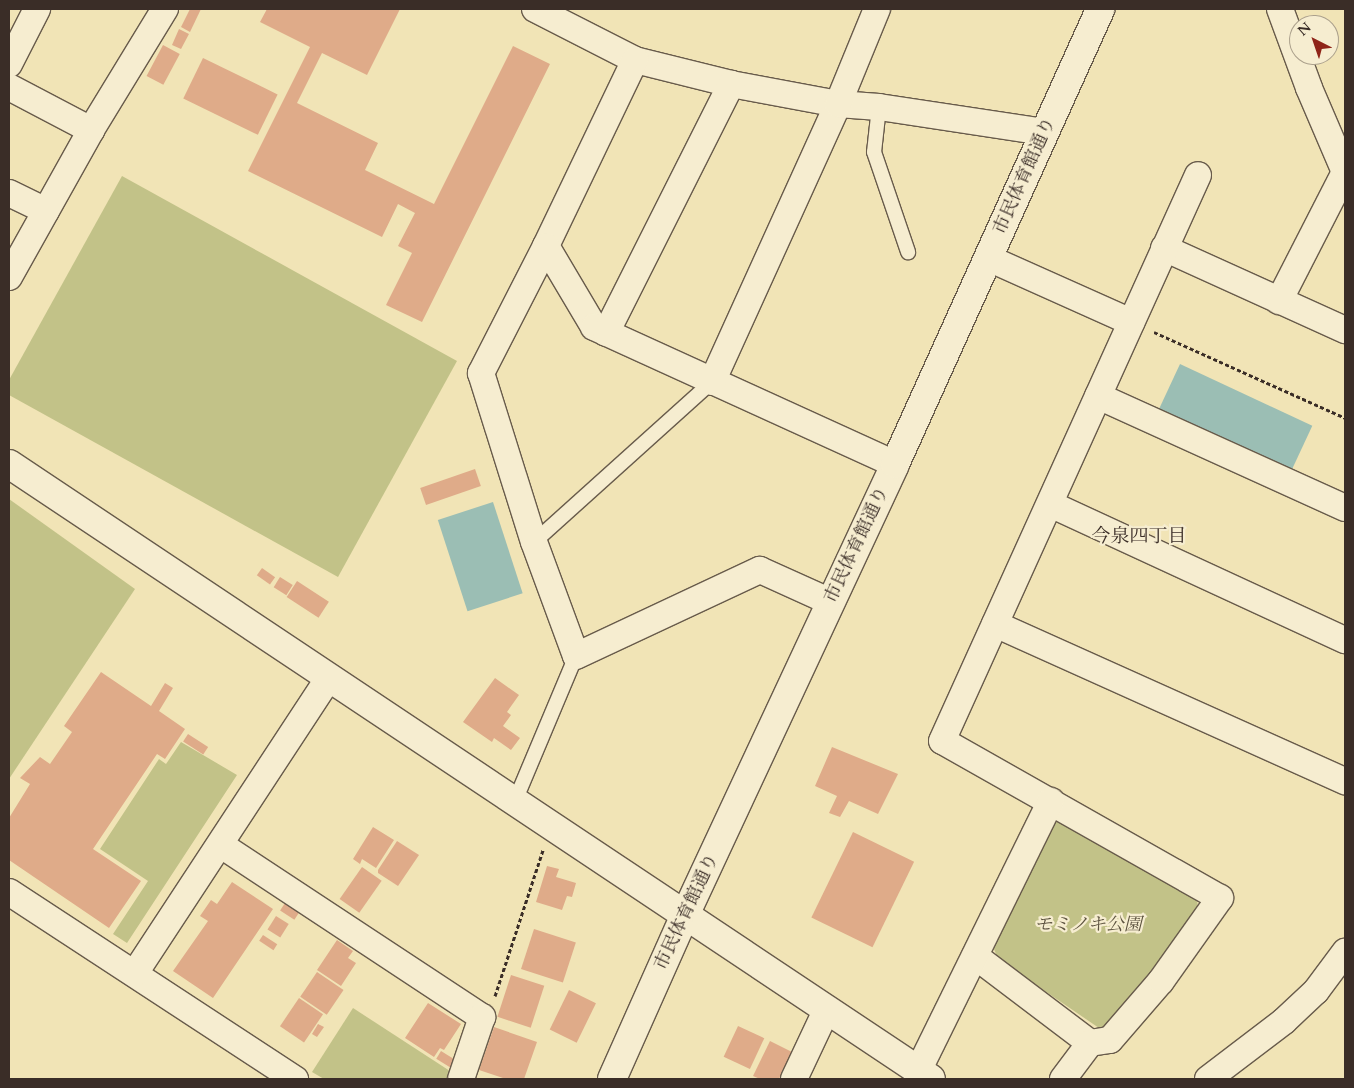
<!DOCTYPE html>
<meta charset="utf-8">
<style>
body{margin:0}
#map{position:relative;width:1354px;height:1088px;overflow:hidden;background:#f1e4b6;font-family:Cardo,"Noto Serif JP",serif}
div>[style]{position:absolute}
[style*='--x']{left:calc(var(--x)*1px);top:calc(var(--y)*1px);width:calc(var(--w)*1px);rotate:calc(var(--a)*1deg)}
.green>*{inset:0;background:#c2c288}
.water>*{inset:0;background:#9bbeb4;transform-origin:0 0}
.building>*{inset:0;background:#dfab89;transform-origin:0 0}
.path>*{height:3px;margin-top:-1.5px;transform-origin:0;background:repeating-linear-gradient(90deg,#3a2d27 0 4px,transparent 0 6.5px)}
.roads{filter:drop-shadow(1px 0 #685b4b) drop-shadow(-1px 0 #685b4b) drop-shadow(0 1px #685b4b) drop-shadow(0 -1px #685b4b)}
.service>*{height:14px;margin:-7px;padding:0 7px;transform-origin:7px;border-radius:7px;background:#f6edd0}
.minor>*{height:26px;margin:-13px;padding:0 13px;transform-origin:13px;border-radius:13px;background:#f6edd0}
.tertiary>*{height:28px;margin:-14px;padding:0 14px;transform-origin:14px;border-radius:14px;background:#f6edd0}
span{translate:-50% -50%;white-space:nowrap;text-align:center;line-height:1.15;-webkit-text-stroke:4.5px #f6edd0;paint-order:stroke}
.street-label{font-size:18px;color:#3a2d27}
.park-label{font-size:18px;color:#5c523f;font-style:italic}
.neighbourhood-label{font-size:19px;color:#3a2d27}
.frame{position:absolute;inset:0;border:10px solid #3a2d27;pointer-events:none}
.north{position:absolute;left:1289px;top:15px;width:50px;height:50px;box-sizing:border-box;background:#f6edd0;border:1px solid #aba08c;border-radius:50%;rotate:319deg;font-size:14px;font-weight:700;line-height:20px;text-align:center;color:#3a2d27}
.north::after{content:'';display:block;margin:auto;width:18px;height:22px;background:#8f2418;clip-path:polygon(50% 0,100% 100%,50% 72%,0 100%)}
</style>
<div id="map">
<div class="green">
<i style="clip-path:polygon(122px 176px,457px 361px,338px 577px,9px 395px,9px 380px)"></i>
<i style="clip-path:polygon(9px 499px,135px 589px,9px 779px)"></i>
<i style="clip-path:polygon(181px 742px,237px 775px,127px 943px,113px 934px,148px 881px,100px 849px,159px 759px,166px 764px)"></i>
<i style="clip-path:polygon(1061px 818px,1196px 896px,1199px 911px,1109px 1027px,1099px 1028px,998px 959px,992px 944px,1052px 822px)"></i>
<i style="clip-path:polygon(353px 1008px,453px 1073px,450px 1079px,324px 1079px,312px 1072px)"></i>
</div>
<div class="water">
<i style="left:1180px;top:364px;width:146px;height:51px;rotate:25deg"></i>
<i style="left:493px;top:502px;width:96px;height:58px;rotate:72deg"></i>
</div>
<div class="building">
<i style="clip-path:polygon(190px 9px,201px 9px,190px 32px,181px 27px)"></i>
<i style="clip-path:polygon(267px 9px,400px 9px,367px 75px,322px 53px,297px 103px,378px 143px,365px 170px,434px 204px,513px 46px,550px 64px,422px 322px,386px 305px,412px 253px,398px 246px,415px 213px,398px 204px,382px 237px,248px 171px,310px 47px,260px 22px)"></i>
<i style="clip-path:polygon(179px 29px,189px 34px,181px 49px,172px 45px)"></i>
<i style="left:163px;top:45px;width:19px;height:35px;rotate:28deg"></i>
<i style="left:203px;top:58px;width:83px;height:45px;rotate:26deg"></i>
<i style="left:475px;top:469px;width:18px;height:58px;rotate:71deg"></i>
<i style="left:262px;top:568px;width:16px;height:9px;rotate:35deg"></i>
<i style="left:280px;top:577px;width:15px;height:12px;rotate:32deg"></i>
<i style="left:297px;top:581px;width:38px;height:19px;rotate:33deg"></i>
<i style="clip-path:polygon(101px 672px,151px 706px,165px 683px,173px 688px,159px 711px,185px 729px,165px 759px,157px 754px,93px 849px,141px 881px,109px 928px,9px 860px,9px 818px,30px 784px,20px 778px,40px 757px,50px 764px,72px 732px,64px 726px)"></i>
<i style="clip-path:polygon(495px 678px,519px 695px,507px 712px,511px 715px,503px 726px,520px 738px,511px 750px,494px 738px,492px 742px,463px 722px)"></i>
<i style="left:188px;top:734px;width:24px;height:9px;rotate:33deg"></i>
<i style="clip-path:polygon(832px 747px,898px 774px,878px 814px,849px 801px,840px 817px,829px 813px,837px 796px,815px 786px)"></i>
<i style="clip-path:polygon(373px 827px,394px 840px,376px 868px,362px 859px,360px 864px,353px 859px)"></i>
<i style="left:853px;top:832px;width:68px;height:95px;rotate:26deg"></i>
<i style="clip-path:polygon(397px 841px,419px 855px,398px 886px,378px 873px,378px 870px)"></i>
<i style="clip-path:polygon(547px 866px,559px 869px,556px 877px,576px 883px,572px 897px,567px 896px,562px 910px,536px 902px)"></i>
<i style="left:362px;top:867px;width:24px;height:39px;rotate:35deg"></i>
<i style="clip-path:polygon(232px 882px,273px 909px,213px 998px,173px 971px,208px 921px,200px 916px,211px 900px,217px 904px)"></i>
<i style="left:285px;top:903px;width:17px;height:9px;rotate:33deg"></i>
<i style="left:276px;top:916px;width:15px;height:16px;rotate:32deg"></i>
<i style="left:534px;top:929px;width:44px;height:42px;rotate:18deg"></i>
<i style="left:263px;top:935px;width:17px;height:7px;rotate:33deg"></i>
<i style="clip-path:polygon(337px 940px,353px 951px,348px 958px,356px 963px,341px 986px,317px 970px)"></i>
<i style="left:317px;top:972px;width:32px;height:30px;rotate:34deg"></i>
<i style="left:511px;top:975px;width:35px;height:44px;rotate:18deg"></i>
<i style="left:569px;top:990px;width:30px;height:44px;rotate:26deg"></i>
<i style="left:299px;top:998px;width:29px;height:34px;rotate:34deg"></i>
<i style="clip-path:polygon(428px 1003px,461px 1024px,444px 1050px,440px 1048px,434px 1057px,405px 1038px)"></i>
<i style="clip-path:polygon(318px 1024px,324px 1027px,317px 1037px,312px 1034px)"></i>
<i style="left:738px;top:1026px;width:29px;height:34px;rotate:25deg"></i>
<i style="clip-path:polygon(494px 1027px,537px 1042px,524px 1079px,506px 1079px,479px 1070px)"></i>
<i style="clip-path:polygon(770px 1041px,792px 1052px,779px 1079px,760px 1079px,753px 1076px)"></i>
<i style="left:441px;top:1051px;width:19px;height:9px;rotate:32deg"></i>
</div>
<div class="path">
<i style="--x:1154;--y:332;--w:209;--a:24.2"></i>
<i style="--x:495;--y:996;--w:154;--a:-71.8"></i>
</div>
<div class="roads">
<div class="service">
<i style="--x:879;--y:107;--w:45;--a:96.3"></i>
<i style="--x:874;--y:152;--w:106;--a:71.2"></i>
<i style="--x:534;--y:542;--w:239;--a:-42"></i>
<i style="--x:515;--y:801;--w:157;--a:-67.2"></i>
</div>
<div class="minor">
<i style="--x:535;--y:9;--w:112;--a:27"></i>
<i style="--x:635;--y:60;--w:99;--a:14"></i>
<i style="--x:731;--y:84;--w:109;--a:10.6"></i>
<i style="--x:838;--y:104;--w:41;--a:4.2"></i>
<i style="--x:879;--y:107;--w:168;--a:8.6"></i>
<i style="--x:1280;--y:9;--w:84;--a:69.8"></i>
<i style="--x:1309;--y:88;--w:91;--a:66.8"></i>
<i style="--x:635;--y:60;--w:206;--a:115.6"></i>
<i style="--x:546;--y:246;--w:143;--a:117.1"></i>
<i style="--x:481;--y:373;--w:177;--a:72.6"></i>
<i style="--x:534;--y:542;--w:121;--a:69.8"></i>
<i style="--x:576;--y:656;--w:203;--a:-25.1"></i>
<i style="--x:760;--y:570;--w:78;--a:24.3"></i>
<i style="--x:9;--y:64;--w:62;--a:-63"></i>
<i style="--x:9;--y:87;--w:93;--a:27.7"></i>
<i style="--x:9;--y:193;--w:41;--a:25.9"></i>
<i style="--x:546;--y:246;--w:94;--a:59.3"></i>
<i style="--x:594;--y:327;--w:331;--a:24.5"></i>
<i style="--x:1164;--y:248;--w:199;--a:24.4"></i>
<i style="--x:988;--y:258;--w:157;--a:24.1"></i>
<i style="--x:9;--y:277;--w:168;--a:-60.8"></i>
<i style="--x:91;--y:130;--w:142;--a:-58.6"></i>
<i style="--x:1279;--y:301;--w:145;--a:-62.9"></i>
<i style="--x:606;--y:333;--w:279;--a:-63.3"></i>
<i style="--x:712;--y:382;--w:305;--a:-65.6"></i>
<i style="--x:838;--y:104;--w:103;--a:-67.7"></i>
<i style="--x:1098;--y:396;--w:271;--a:24.4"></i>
<i style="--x:1050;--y:504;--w:325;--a:24.8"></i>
<i style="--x:995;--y:624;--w:384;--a:24.2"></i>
<i style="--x:221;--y:845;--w:313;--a:33.4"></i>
<i style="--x:482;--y:1017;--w:65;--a:108.7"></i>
<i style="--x:9;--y:892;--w:342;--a:33.2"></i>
<i style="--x:975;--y:956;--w:144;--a:37.1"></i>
<i style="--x:1090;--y:1043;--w:45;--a:126.9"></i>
<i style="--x:135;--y:973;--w:353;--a:-56.7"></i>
<i style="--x:1090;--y:1043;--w:20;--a:-9"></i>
<i style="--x:1110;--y:1040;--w:78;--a:-49.2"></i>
<i style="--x:1161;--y:981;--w:102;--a:-54.6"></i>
<i style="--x:1220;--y:898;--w:319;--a:-150.5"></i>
<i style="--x:942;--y:741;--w:621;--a:-65.66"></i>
<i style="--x:918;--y:1071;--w:301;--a:-63.8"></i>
<i style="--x:794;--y:1079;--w:77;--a:-64.8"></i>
<i style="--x:1208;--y:1079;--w:96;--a:-37.3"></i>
<i style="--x:1284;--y:1021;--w:44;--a:-43.2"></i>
<i style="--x:1316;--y:991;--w:49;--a:-53.4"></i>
</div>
<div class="tertiary">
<i style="--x:9;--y:464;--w:1108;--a:33.7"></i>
<i style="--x:612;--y:1079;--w:180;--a:-66"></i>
<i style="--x:685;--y:915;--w:497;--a:-65"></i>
<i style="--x:895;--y:464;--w:499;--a:-65.7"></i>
</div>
</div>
<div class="street-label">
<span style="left:1025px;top:176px;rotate:-66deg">市民体育館通り</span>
<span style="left:857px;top:545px;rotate:-65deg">市民体育館通り</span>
<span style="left:687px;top:912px;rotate:-65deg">市民体育館通り</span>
</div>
<div class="park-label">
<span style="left:1088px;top:925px">モミノキ公園</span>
</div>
<div class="neighbourhood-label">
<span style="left:1139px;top:537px">今泉四丁目</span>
</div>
<div class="frame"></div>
<div class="north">N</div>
</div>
